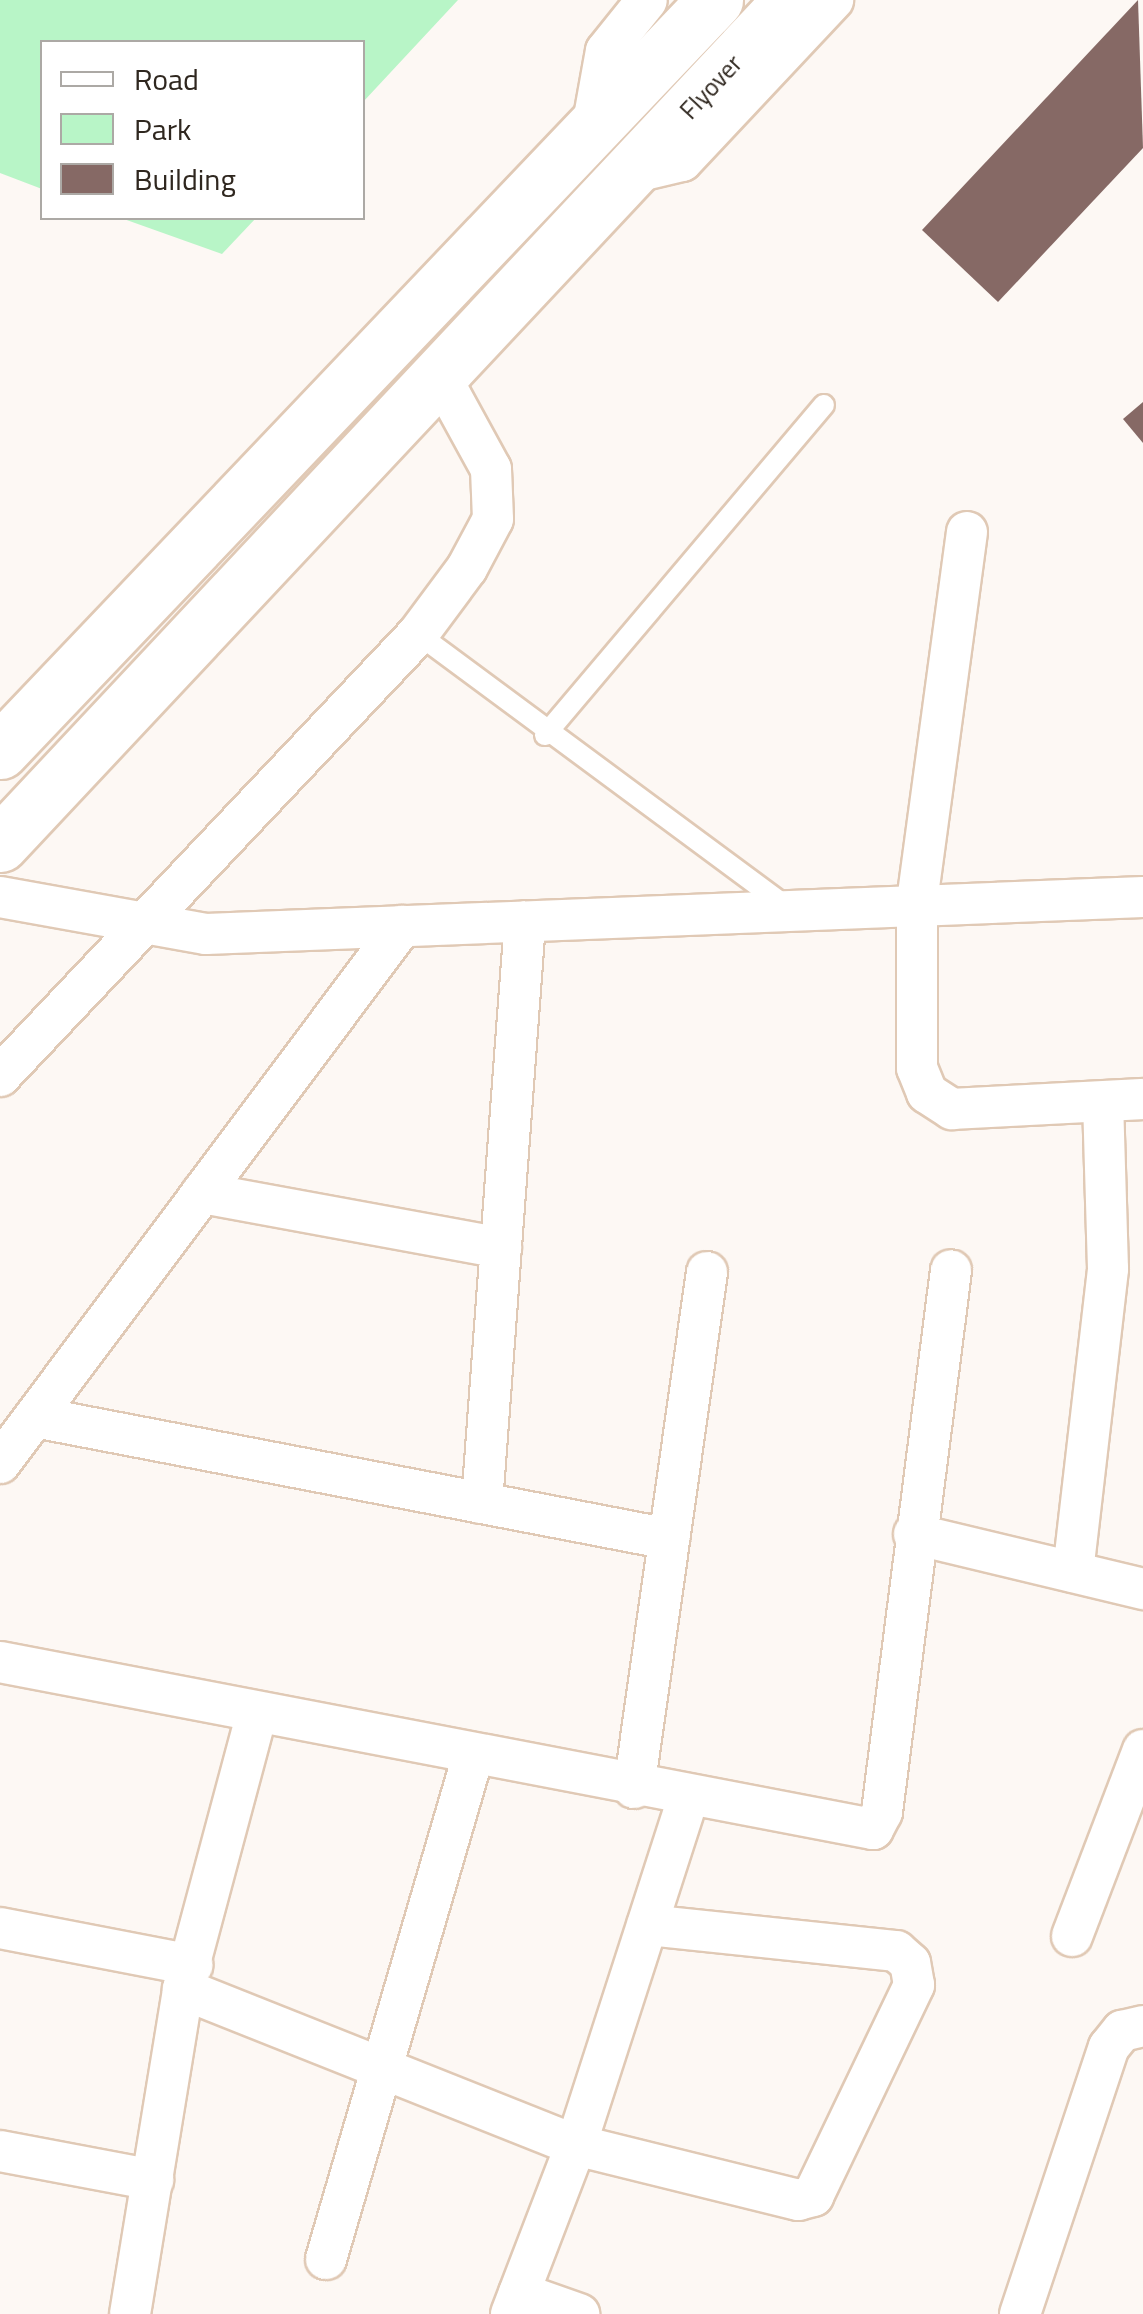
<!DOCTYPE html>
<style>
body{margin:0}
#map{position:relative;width:1143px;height:2314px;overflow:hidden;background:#fdf8f4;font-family:"Titillium Web",sans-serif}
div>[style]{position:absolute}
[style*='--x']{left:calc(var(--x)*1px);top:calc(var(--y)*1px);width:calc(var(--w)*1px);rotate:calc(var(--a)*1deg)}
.green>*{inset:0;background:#b8f5c7}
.building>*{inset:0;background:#866965}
.roads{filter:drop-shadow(2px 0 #e0c9b5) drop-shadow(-2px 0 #e0c9b5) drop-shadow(0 2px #e0c9b5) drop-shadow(0 -2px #e0c9b5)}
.lane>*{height:20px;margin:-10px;padding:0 10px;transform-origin:10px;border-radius:10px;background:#fff}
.street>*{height:40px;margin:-20px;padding:0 20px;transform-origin:20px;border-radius:20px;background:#fff}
.primary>*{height:55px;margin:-27.5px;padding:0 27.5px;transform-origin:27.5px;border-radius:27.5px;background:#fff}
span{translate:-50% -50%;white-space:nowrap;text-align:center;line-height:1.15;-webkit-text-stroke:10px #fff;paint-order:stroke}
.street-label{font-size:25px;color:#2f271f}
.legend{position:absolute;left:40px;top:40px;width:325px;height:180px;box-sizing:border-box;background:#fff;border:2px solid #aca9a5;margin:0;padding:12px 18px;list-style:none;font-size:30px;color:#2f271f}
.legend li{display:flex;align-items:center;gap:20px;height:50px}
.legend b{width:50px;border:2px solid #aca9a5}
</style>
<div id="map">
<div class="green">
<i style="clip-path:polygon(0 0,458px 0,363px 102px,362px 42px,42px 42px,42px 189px,0 173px)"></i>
<i style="clip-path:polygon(121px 218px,256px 218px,222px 254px)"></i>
</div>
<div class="building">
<i style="clip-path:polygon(1138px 0,1143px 148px,998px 302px,922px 230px)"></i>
<i style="clip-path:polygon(1143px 402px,1143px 443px,1123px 419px)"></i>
</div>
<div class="roads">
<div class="lane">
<i style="--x:418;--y:634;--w:459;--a:36.5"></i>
<i style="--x:545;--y:735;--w:432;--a:-49.8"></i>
</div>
<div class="street">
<i style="--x:591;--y:134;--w:84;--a:-79.8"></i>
<i style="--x:606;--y:51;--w:65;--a:-51.2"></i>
<i style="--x:631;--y:173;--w:52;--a:-13.2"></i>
<i style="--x:682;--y:161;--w:221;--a:-46.8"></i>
<i style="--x:967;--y:532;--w:374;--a:97.7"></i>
<i style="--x:917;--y:903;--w:165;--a:90"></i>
<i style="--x:917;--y:1068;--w:27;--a:68"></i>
<i style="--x:927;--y:1093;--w:30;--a:33"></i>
<i style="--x:952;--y:1109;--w:191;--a:-3"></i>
<i style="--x:0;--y:897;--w:209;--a:10.2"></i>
<i style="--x:206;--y:934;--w:938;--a:-2.26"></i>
<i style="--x:0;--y:1076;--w:608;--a:-46.6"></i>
<i style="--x:418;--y:634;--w:82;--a:-53.4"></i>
<i style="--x:467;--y:568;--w:55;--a:-62"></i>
<i style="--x:493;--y:519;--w:50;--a:-92.3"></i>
<i style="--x:491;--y:469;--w:106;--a:-118.7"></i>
<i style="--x:202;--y:1193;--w:304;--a:10.4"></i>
<i style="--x:35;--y:1417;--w:646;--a:10.89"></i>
<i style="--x:0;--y:1463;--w:671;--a:-53.18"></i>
<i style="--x:482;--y:1503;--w:583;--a:-85.77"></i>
<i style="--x:914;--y:1534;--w:236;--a:13.5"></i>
<i style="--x:1073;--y:1572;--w:305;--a:-83.4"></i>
<i style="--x:1108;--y:1269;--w:166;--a:-91.7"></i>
<i style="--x:0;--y:1662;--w:889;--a:10.83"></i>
<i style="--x:873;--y:1829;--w:19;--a:-62"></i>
<i style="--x:882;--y:1812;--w:546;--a:-82.74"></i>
<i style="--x:634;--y:1788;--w:521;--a:-81.95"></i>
<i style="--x:0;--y:1928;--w:196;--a:10.9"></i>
<i style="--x:1072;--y:1936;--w:199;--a:-69.1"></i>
<i style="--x:183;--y:1989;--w:423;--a:21.7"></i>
<i style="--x:576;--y:2145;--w:229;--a:13.9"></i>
<i style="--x:798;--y:2200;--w:16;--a:-15"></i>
<i style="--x:813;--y:2196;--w:234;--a:-64.4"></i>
<i style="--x:914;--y:1985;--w:22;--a:-100"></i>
<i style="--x:910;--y:1963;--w:18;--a:-139"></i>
<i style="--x:896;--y:1951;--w:250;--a:-174"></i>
<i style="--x:0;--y:2151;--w:156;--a:10.7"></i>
<i style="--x:326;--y:2259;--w:524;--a:-73.71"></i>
<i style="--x:519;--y:2293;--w:64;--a:19.3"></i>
<i style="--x:130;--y:2314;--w:329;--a:-80.7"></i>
<i style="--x:183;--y:1989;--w:286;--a:-75"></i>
<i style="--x:511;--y:2314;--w:181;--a:-69"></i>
<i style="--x:576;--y:2145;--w:364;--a:-72.1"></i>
<i style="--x:1020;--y:2314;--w:281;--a:-71.6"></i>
<i style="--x:1109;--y:2047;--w:21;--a:-51"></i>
<i style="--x:1122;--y:2031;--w:22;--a:-13"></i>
</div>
<div class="primary">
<i style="--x:0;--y:751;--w:1037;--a:-46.41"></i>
<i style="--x:0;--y:844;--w:1157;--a:-46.86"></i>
</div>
</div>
<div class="street-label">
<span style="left:711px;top:87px;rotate:-47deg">Flyover</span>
</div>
<ul class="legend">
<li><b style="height:12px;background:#fff"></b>Road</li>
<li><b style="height:28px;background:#b8f5c7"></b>Park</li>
<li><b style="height:28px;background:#866965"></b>Building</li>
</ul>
</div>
